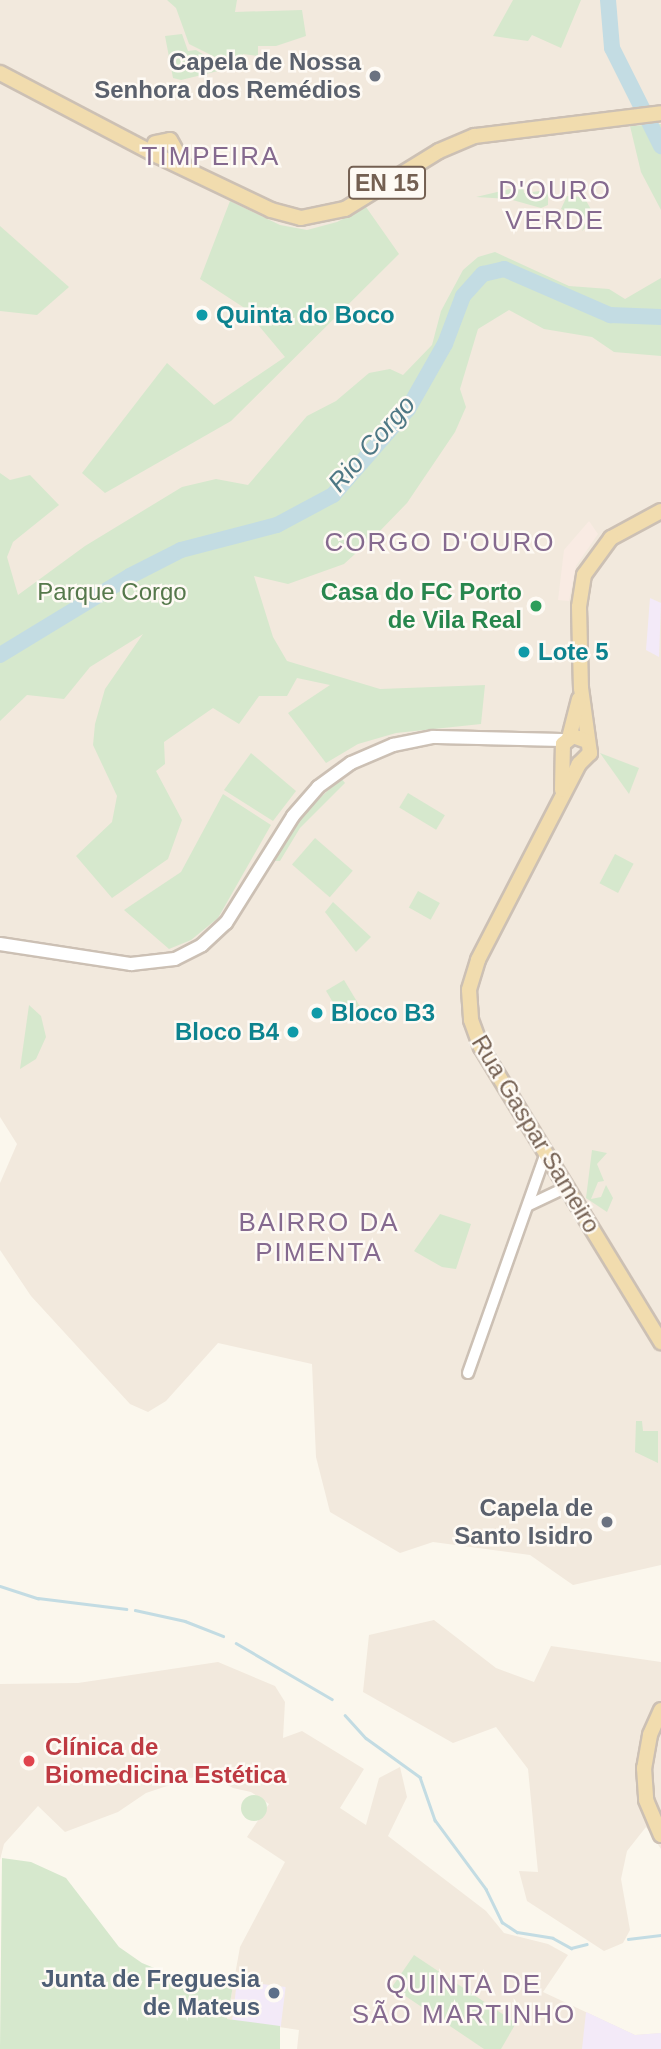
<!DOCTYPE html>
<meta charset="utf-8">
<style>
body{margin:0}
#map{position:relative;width:661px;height:2049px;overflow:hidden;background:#fbf7ed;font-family:Helvetica,sans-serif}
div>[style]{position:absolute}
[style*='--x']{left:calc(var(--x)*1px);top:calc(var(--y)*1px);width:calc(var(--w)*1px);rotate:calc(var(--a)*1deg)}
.residential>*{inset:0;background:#f2e9dd}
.commercial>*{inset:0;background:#f9ebe3}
.education>*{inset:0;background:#f3eaf8;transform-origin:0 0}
.green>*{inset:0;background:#d6e8cd;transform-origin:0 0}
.round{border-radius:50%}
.stream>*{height:2.5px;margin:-1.25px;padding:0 1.25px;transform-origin:1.25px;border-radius:1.25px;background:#c3dce3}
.river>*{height:16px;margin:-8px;padding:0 8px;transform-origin:8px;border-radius:8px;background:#c3dce3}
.roads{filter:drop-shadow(2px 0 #ccc0b4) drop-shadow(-2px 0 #ccc0b4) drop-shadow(0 2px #ccc0b4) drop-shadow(0 -2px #ccc0b4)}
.tertiary>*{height:10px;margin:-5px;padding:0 5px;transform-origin:5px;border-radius:5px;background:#fff}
.secondary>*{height:12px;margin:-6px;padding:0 6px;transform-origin:6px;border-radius:6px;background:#fff}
.primary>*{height:14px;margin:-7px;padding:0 7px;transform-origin:7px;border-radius:7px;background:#f1dcae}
.dots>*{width:19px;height:19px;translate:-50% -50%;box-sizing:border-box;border:4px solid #fefaf4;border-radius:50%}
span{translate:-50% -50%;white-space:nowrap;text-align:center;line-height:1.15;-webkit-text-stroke:5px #fefaf4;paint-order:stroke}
.shield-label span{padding:2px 5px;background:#fefaf4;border:2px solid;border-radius:5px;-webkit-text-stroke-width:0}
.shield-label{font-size:23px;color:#746052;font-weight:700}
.worship-label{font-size:24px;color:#5b616d;font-weight:700}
.right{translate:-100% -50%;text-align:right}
.culture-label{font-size:24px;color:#0d838f;font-weight:700}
.left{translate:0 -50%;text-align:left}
.park-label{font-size:24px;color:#55784b}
.leisure-label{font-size:24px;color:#27864d;font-weight:700}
.street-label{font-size:24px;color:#746052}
.health-label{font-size:24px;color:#be3a42;font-weight:700}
.service-label{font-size:24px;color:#4e5e75;font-weight:700}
.neighbourhood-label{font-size:26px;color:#856a8f;letter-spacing:2px}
.water-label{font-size:26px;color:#4e7885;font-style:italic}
</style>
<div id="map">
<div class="residential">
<i style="clip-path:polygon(0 0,661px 0,661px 1565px,573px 1585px,530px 1555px,433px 1542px,400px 1553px,330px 1512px,316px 1457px,312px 1364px,218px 1343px,166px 1401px,148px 1412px,130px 1404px,31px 1296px,0 1250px,0 1183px,17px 1144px,0 1117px)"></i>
<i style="clip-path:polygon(434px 1620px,496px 1668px,534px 1682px,551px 1646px,661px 1662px,661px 1849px,646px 1827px,627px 1851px,621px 1879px,630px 1930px,623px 1943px,604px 1951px,527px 1901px,519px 1871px,538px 1872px,528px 1769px,496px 1727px,453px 1743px,363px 1692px,369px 1635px)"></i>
<i style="clip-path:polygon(218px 1662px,275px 1686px,285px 1702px,283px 1738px,302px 1731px,364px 1769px,340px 1808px,366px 1825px,379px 1778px,400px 1767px,407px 1797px,388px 1836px,486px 1911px,504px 1933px,548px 1944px,568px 1955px,543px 1992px,635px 2035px,661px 2033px,661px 2049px,297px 2049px,299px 2030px,227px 2019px,240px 1947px,285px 1862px,247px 1837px,269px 1804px,251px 1792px,233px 1788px,206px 1773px,146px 1793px,118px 1812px,65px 1832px,38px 1806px,4px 1844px,0 1860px,0 1684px,78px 1683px)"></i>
</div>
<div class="commercial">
<i style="clip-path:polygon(589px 521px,598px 534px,576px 566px,569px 601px,558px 600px,564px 550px)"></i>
</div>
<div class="education">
<i style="clip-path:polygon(650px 598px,661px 603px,659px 657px,646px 650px)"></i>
<i style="left:237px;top:1981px;width:49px;height:40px;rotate:7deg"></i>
<i style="clip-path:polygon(586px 2012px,635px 2035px,661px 2033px,661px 2049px,582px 2049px)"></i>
</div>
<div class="green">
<i style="clip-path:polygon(167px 0,237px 0,235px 12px,302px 10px,306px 36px,276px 46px,258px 46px,258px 56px,243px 54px,243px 71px,189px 44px,176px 8px)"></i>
<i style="clip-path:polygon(513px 0,581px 0,561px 48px,532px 35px,528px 41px,493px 36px)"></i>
<i style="clip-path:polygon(182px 34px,188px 51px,196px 50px,219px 64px,218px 71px,181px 80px,173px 78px,165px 36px)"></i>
<i style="clip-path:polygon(661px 124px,661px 210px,641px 172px,630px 126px)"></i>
<i style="clip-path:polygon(523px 186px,524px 193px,548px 190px,548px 205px,541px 208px,509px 199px,476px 197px)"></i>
<i style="clip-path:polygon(567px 196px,584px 197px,593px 213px,593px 221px,582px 231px,586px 221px,561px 209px)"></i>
<i style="clip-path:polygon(230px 201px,280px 225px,307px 230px,337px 222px,366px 207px,399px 254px,231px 421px,105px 493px,82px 473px,167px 363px,214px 405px,285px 357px,243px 307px,200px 279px)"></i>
<i style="clip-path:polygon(0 226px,69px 287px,37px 315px,0 311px)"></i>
<i style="clip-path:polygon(495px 252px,569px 286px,609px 289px,625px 299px,661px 278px,661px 356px,614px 352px,592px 337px,544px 329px,509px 310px,478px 329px,460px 389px,466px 407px,455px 432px,407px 503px,377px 534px,344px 564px,288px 584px,254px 576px,273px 637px,287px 661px,380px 689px,485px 685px,481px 724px,396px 733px,358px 744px,326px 763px,288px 713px,330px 685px,297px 678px,287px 696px,259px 696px,239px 724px,213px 708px,164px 742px,165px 764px,156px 771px,182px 820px,168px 859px,112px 898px,76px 856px,112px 822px,117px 796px,93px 745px,95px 724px,105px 689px,143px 634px,90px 667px,64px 699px,27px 695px,0 721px,0 473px,10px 480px,30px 475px,59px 505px,13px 542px,7px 557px,18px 595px,85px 546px,182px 487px,216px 479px,248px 485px,307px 416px,336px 401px,369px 373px,390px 369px,403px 375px,432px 345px,441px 311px,463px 270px,478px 257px)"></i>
<i style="clip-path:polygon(251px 753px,296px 791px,273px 821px,224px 790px)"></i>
<i style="clip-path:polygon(600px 753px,639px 768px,629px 794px)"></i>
<i style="clip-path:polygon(341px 778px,345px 783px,300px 828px,280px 861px,274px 861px,299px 818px)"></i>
<i style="left:408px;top:793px;width:43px;height:17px;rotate:31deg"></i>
<i style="clip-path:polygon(223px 794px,271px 825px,218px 918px,191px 940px,169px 949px,124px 910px,181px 872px)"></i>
<i style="left:315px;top:838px;width:50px;height:35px;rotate:41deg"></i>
<i style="left:615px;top:854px;width:21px;height:33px;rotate:28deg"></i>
<i style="left:418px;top:891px;width:25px;height:19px;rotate:29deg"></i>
<i style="clip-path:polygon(333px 902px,371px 937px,356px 952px,325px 912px)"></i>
<i style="left:344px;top:980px;width:31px;height:21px;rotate:59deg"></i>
<i style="clip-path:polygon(29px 1005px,41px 1016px,46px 1037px,36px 1059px,20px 1069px)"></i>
<i style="clip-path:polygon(592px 1150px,607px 1153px,597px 1164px,604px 1181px,598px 1182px,591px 1199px,601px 1197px,606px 1185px,613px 1198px,607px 1212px,586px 1198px)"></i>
<i style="clip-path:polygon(440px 1214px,471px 1224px,456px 1269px,442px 1267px,414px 1251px)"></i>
<i style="clip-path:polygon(636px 1421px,642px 1421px,643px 1431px,658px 1431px,658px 1463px,635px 1452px)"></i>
<i class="round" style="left:241px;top:1795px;width:26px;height:26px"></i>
<i style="clip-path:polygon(2px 1858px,31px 1862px,66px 1878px,119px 1947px,142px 1963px,164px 1972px,233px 1986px,227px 2019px,280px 2026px,280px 2049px,0 2049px)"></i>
<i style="clip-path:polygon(414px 1955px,516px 2023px,501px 2049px,484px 2049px,392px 1987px)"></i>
</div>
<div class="stream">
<i style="--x:0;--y:1586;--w:40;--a:18"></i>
<i style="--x:38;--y:1598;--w:89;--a:7.1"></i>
<i style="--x:135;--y:1610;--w:51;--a:12.4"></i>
<i style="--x:185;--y:1621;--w:41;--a:21.5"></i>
<i style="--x:236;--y:1643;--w:111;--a:30.3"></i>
<i style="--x:345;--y:1715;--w:31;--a:48"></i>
<i style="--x:366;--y:1738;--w:67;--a:35.8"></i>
<i style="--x:420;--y:1777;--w:46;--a:70.8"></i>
<i style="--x:435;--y:1820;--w:86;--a:53.5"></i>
<i style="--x:486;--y:1889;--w:37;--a:64"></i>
<i style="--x:502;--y:1922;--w:18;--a:34"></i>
<i style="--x:517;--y:1932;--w:36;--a:9"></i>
<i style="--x:553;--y:1938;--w:21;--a:29"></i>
<i style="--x:571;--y:1948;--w:16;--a:-14"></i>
<i style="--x:628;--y:1939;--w:33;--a:-7"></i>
</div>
<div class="river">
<i style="--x:608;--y:0;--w:48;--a:85.2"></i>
<i style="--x:612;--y:48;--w:110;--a:63.4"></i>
<i style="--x:0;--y:655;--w:152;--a:-31.3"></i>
<i style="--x:130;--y:576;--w:57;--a:-27"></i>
<i style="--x:181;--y:550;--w:99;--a:-14.6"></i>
<i style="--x:277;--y:525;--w:64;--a:-28.2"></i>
<i style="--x:333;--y:495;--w:114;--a:-48.9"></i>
<i style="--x:408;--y:409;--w:75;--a:-60.4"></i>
<i style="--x:445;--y:344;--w:51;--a:-69.4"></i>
<i style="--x:463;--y:296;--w:30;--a:-48"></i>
<i style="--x:483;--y:274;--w:22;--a:-13"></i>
<i style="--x:504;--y:269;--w:116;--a:23.5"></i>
<i style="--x:610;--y:315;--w:51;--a:2.2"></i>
</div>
<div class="roads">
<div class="tertiary">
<i style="--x:529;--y:1205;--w:42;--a:-25.3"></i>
<i style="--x:468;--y:1373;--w:233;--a:-70.5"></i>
</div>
<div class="secondary">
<i style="--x:0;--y:944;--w:133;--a:8.7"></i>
<i style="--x:131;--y:964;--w:44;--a:-6.5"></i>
<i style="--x:175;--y:959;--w:30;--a:-27"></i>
<i style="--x:202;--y:945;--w:33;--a:-43"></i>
<i style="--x:226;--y:923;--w:126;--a:-57.9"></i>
<i style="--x:293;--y:816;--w:38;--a:-49"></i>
<i style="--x:318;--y:787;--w:41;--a:-36"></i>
<i style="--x:351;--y:763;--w:46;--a:-23.2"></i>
<i style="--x:393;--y:745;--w:41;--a:-11.3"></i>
<i style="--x:433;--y:737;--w:133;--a:1.3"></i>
</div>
<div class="primary">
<i style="--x:0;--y:73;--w:178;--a:27.7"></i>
<i style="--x:158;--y:156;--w:125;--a:25.5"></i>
<i style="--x:271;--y:210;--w:31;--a:15"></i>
<i style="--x:301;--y:218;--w:45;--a:-11.6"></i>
<i style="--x:345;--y:209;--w:110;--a:-31.7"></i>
<i style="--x:439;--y:151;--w:39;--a:-23"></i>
<i style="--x:475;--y:136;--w:187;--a:-7"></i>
<i style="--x:155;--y:143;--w:15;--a:-11"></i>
<i style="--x:170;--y:140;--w:29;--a:61"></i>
<i style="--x:661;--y:511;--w:57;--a:151.6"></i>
<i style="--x:611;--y:538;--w:46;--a:126.1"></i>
<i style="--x:584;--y:575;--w:32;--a:99"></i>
<i style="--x:579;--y:607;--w:81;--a:88.6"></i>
<i style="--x:581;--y:688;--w:66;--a:82.1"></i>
<i style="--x:590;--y:753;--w:16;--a:135"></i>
<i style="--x:579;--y:764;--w:220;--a:117.3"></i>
<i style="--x:478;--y:960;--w:31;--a:107"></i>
<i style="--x:469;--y:990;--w:30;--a:86"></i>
<i style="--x:471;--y:1020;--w:29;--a:70"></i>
<i style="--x:481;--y:1047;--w:346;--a:58.6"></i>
<i style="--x:569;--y:738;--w:40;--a:-75.6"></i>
<i style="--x:562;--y:790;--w:46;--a:-88.8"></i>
<i style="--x:563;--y:744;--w:13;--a:-39"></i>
<i style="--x:573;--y:736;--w:15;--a:20"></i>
<i style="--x:661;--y:1710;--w:27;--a:114"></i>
<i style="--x:650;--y:1735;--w:34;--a:100"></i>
<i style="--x:644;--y:1768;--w:32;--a:86"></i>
<i style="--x:646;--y:1800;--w:38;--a:67"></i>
</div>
</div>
<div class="dots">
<i style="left:375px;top:76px;background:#6b7280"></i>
<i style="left:202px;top:315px;background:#0f9aa8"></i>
<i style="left:536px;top:606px;background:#2e9e5b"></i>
<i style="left:524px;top:652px;background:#0f9aa8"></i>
<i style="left:317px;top:1013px;background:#0f9aa8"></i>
<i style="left:293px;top:1032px;background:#0f9aa8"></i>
<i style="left:607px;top:1522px;background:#6b7280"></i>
<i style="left:29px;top:1761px;background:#e0444e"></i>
<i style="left:274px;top:1993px;background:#5c6f8a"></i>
</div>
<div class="shield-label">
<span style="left:387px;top:183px">EN 15</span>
</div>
<div class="worship-label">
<span class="right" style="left:361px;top:76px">Capela de Nossa<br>Senhora dos Remédios</span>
<span class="right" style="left:593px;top:1522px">Capela de<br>Santo Isidro</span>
</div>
<div class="culture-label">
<span class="left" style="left:216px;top:315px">Quinta do Boco</span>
<span class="left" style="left:538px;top:652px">Lote 5</span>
<span class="left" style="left:331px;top:1013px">Bloco B3</span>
<span class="right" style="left:279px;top:1032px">Bloco B4</span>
</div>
<div class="park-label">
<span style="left:112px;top:592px">Parque Corgo</span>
</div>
<div class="leisure-label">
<span class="right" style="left:522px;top:606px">Casa do FC Porto<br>de Vila Real</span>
</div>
<div class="street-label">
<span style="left:536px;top:1134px;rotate:59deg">Rua Gaspar Sameiro</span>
</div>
<div class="health-label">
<span class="left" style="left:45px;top:1761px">Clínica de<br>Biomedicina Estética</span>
</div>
<div class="service-label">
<span class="right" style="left:260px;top:1993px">Junta de Freguesia<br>de Mateus</span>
</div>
<div class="neighbourhood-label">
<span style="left:211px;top:157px">TIMPEIRA</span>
<span style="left:555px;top:206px">D'OURO<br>VERDE</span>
<span style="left:440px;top:543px">CORGO D'OURO</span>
<span style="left:319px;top:1238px">BAIRRO DA<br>PIMENTA</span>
<span style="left:464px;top:2000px">QUINTA DE<br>SÃO MARTINHO</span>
</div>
<div class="water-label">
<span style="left:372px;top:444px;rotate:-49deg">Rio Corgo</span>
</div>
</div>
